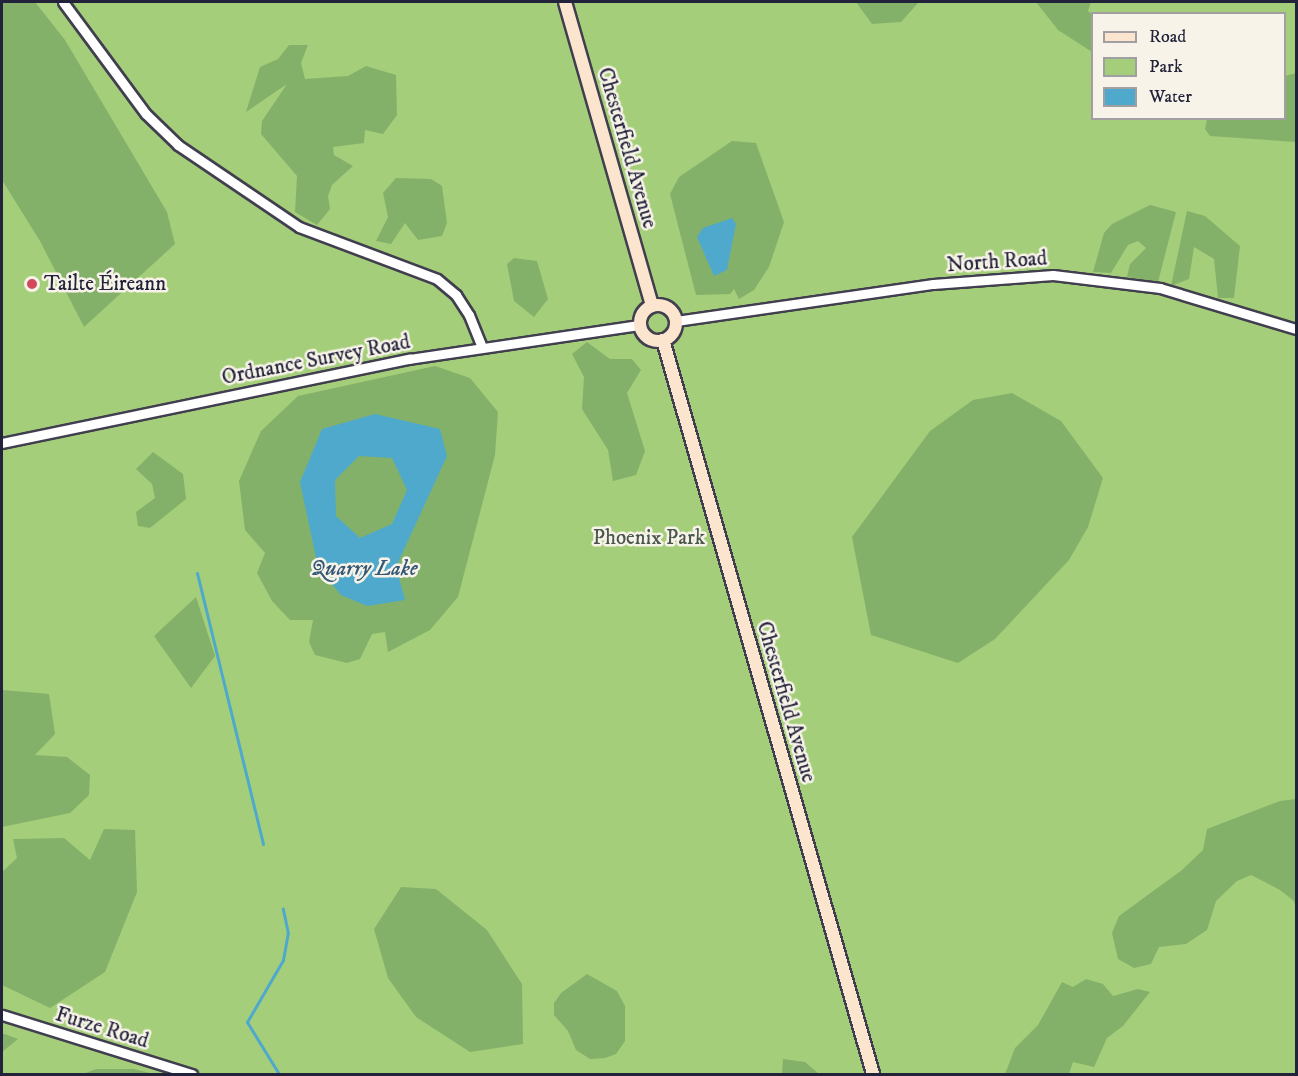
<!DOCTYPE html>
<meta charset="utf-8">
<style>
body{margin:0}
#map{position:relative;width:1298px;height:1076px;overflow:hidden;background:#eee1c1;font-family:"IM FELL DW Pica",serif}
div>[style]{position:absolute}
[style*='--x']{left:calc(var(--x)*1px);top:calc(var(--y)*1px);width:calc(var(--w)*1px);rotate:calc(var(--a)*1deg)}
.green>*{inset:0;background:#a5ce7a}
.forest>*{inset:0;background:#84b16a}
.water>*{inset:0;background:#4ea9cc}
.stream>*{height:3px;margin:-1.5px;padding:0 1.5px;transform-origin:1.5px;border-radius:1.5px;background:#4ea9cc}
.roads{filter:drop-shadow(2px 0 #413f4f) drop-shadow(-2px 0 #413f4f) drop-shadow(0 2px #413f4f) drop-shadow(0 -2px #413f4f)}
.street>*{height:9px;margin:-4.5px;padding:0 4.5px;transform-origin:4.5px;border-radius:4.5px;background:#fff}
.secondary>*{height:12px;margin:-6px;padding:0 6px;transform-origin:6px;border-radius:6px;background:#fce5cf}
.secondary>.ring{margin:-6px;padding:0;box-sizing:content-box;background:none;border:12px solid #fce5cf;border-radius:50%}
.dots>*{width:16px;height:16px;translate:-50% -50%;box-sizing:border-box;border:3px solid #f7f3e8;border-radius:50%}
span{translate:-50% -50%;white-space:nowrap;text-align:center;line-height:1.15;-webkit-text-stroke:5px #f7f3e8;paint-order:stroke}
.street-label{font-size:21px;color:#22223b}
.poi-label{font-size:21px;color:#22223b}
.left{translate:0 -50%;text-align:left}
.park-label{font-size:21px;color:#49564e}
.water-label{font-size:22px;color:#345875;font-style:italic}
.frame{position:absolute;inset:0;border:3px solid #22223b;pointer-events:none}
.legend{position:absolute;left:1091px;top:12px;width:195px;height:108px;box-sizing:border-box;background:#f7f3e8;border:2px solid #a29fa3;margin:0;padding:8px 10px;list-style:none;font-size:18px;color:#22223b}
.legend li{display:flex;align-items:center;gap:12px;height:30px}
.legend b{width:30px;border:2px solid #a29fa3}
</style>
<div id="map">
<div class="green">
<i style="clip-path:polygon(evenodd,2px 2px,1296px 2px,1296px 1074px,2px 1074px,2px 2px,1092px 14px,1284px 14px,1284px 118px,1092px 118px,1092px 14px)"></i>
</div>
<div class="forest">
<i style="clip-path:polygon(2px 2px,35px 2px,65px 40px,167px 212px,175px 244px,84px 327px,40px 241px,2px 180px)"></i>
<i style="clip-path:polygon(856px 2px,919px 2px,901px 22px,872px 24px)"></i>
<i style="clip-path:polygon(1036px 2px,1091px 2px,1088px 11px,1092px 14px,1092px 52px,1058px 30px)"></i>
<i style="clip-path:polygon(289px 45px,308px 45px,301px 63px,305px 79px,348px 76px,366px 66px,396px 75px,397px 115px,383px 134px,365px 130px,364px 143px,333px 147px,334px 155px,353px 166px,332px 185px,328px 196px,330px 209px,317px 225px,295px 212px,297px 176px,261px 134px,262px 121px,287px 84px,246px 112px,260px 67px,278px 59px)"></i>
<i style="clip-path:polygon(1296px 73px,1296px 142px,1210px 136px,1205px 129px,1207px 119px,1284px 118px,1285px 76px)"></i>
<i style="clip-path:polygon(732px 141px,756px 143px,784px 222px,769px 267px,754px 290px,739px 299px,734px 289px,730px 294px,696px 295px,670px 194px,679px 177px)"></i>
<i style="clip-path:polygon(396px 178px,431px 179px,442px 186px,447px 223px,442px 236px,418px 240px,405px 223px,391px 244px,376px 241px,388px 217px,383px 193px)"></i>
<i style="clip-path:polygon(1150px 205px,1176px 212px,1158px 282px,1127px 277px,1130px 264px,1146px 248px,1138px 241px,1128px 245px,1111px 273px,1093px 272px,1104px 233px,1112px 224px)"></i>
<i style="clip-path:polygon(1187px 211px,1205px 216px,1240px 246px,1234px 298px,1218px 298px,1214px 259px,1194px 247px,1189px 279px,1171px 286px)"></i>
<i style="clip-path:polygon(514px 258px,537px 261px,548px 299px,534px 317px,514px 301px,507px 264px)"></i>
<i style="clip-path:polygon(587px 342px,610px 359px,632px 359px,641px 370px,627px 393px,645px 451px,636px 475px,613px 481px,608px 450px,582px 409px,584px 377px,572px 354px)"></i>
<i style="clip-path:polygon(435px 366px,470px 378px,498px 412px,495px 455px,458px 597px,430px 630px,388px 652px,385px 632px,372px 634px,360px 659px,347px 663px,315px 655px,309px 642px,313px 620px,290px 620px,272px 601px,257px 573px,265px 553px,245px 530px,239px 481px,261px 431px,298px 396px)"></i>
<i style="clip-path:polygon(1012px 393px,1061px 421px,1103px 478px,1088px 527px,1069px 560px,995px 639px,958px 663px,871px 635px,852px 537px,930px 431px,973px 400px)"></i>
<i style="clip-path:polygon(153px 452px,183px 474px,186px 499px,150px 528px,138px 526px,136px 512px,155px 498px,152px 484px,136px 469px)"></i>
<i style="clip-path:polygon(196px 597px,215px 656px,191px 688px,154px 636px)"></i>
<i style="clip-path:polygon(2px 690px,49px 694px,55px 734px,35px 755px,67px 757px,90px 775px,89px 795px,70px 813px,2px 827px)"></i>
<i style="clip-path:polygon(1296px 799px,1296px 911px,1294px 901px,1280px 890px,1251px 875px,1237px 881px,1216px 901px,1207px 930px,1186px 944px,1159px 947px,1151px 964px,1134px 968px,1118px 959px,1112px 933px,1119px 916px,1182px 870px,1203px 850px,1207px 829px,1280px 801px)"></i>
<i style="clip-path:polygon(104px 829px,135px 830px,137px 892px,105px 972px,50px 1008px,2px 985px,2px 872px,17px 858px,13px 839px,64px 838px,90px 860px)"></i>
<i style="clip-path:polygon(401px 887px,436px 889px,487px 930px,522px 984px,523px 1044px,470px 1052px,416px 1017px,388px 978px,374px 929px)"></i>
<i style="clip-path:polygon(587px 974px,617px 991px,625px 1006px,625px 1041px,616px 1054px,605px 1058px,590px 1059px,576px 1050px,568px 1031px,554px 1015px,554px 1003px,561px 993px)"></i>
<i style="clip-path:polygon(1086px 979px,1103px 984px,1113px 996px,1138px 989px,1150px 992px,1123px 1026px,1107px 1038px,1094px 1067px,1073px 1062px,1069px 1074px,1005px 1074px,1015px 1048px,1038px 1025px,1062px 982px,1073px 987px)"></i>
<i style="clip-path:polygon(2px 1033px,18px 1039px,2px 1052px)"></i>
<i style="clip-path:polygon(783px 1059px,805px 1062px,819px 1074px,782px 1074px)"></i>
<i style="clip-path:polygon(96px 1069px,134px 1069px,154px 1074px,83px 1074px)"></i>
</div>
<div class="water">
<i style="clip-path:polygon(732px 218px,736px 224px,727px 270px,714px 276px,697px 237px,703px 228px)"></i>
<i style="clip-path:polygon(evenodd,375px 414px,440px 429px,447px 456px,396px 567px,405px 600px,367px 606px,341px 595px,318px 567px,300px 482px,322px 429px,375px 414px,359px 456px,392px 458px,407px 490px,392px 524px,360px 538px,336px 516px,335px 480px,359px 456px)"></i>
</div>
<div class="stream">
<i style="--x:197;--y:573;--w:279;--a:76.3"></i>
<i style="--x:279;--y:1074;--w:61;--a:-121.6"></i>
<i style="--x:247;--y:1022;--w:72;--a:-59.9"></i>
<i style="--x:283;--y:960;--w:27;--a:-80"></i>
<i style="--x:288;--y:933;--w:25;--a:-102"></i>
</div>
<div class="roads">
<div class="street">
<i style="--x:63;--y:2;--w:139;--a:53.5"></i>
<i style="--x:146;--y:114;--w:45;--a:44.1"></i>
<i style="--x:178;--y:145;--w:146;--a:34.1"></i>
<i style="--x:299;--y:227;--w:147;--a:20.6"></i>
<i style="--x:437;--y:279;--w:25;--a:40"></i>
<i style="--x:456;--y:295;--w:24;--a:57"></i>
<i style="--x:469;--y:315;--w:35;--a:68"></i>
<i style="--x:676;--y:321;--w:260;--a:-8.2"></i>
<i style="--x:933;--y:284;--w:120;--a:-4.3"></i>
<i style="--x:1053;--y:275;--w:108;--a:6.9"></i>
<i style="--x:1160;--y:288;--w:142;--a:16.8"></i>
<i style="--x:2;--y:443;--w:416;--a:-11.7"></i>
<i style="--x:409;--y:359;--w:233;--a:-8.4"></i>
<i style="--x:2;--y:1015;--w:199;--a:17.3"></i>
</div>
<div class="secondary">
<i style="--x:565;--y:2;--w:316;--a:74"></i>
<i class="ring" style="left:640px;top:305px;width:24px;height:24px"></i>
<i style="--x:663;--y:340;--w:763;--a:74.03"></i>
</div>
</div>
<div class="dots">
<i style="left:32px;top:284px;background:#d1495b"></i>
</div>
<div class="street-label">
<span style="left:627px;top:148px;rotate:74deg">Chesterfield Avenue</span>
<span style="left:997px;top:262px;rotate:-4deg">North Road</span>
<span style="left:316px;top:360px;rotate:-11deg">Ordnance Survey Road</span>
<span style="left:786px;top:702px;rotate:74deg">Chesterfield Avenue</span>
<span style="left:102px;top:1028px;rotate:17deg">Furze Road</span>
</div>
<div class="poi-label">
<span class="left" style="left:44px;top:284px">Tailte Éireann</span>
</div>
<div class="park-label">
<span style="left:649px;top:538px">Phoenix Park</span>
</div>
<div class="water-label">
<span style="left:364px;top:569px">Quarry Lake</span>
</div>
<div class="frame"></div>
<ul class="legend">
<li><b style="height:8px;background:#fce5cf"></b>Road</li>
<li><b style="height:16px;background:#a5ce7a"></b>Park</li>
<li><b style="height:16px;background:#4ea9cc"></b>Water</li>
</ul>
</div>
